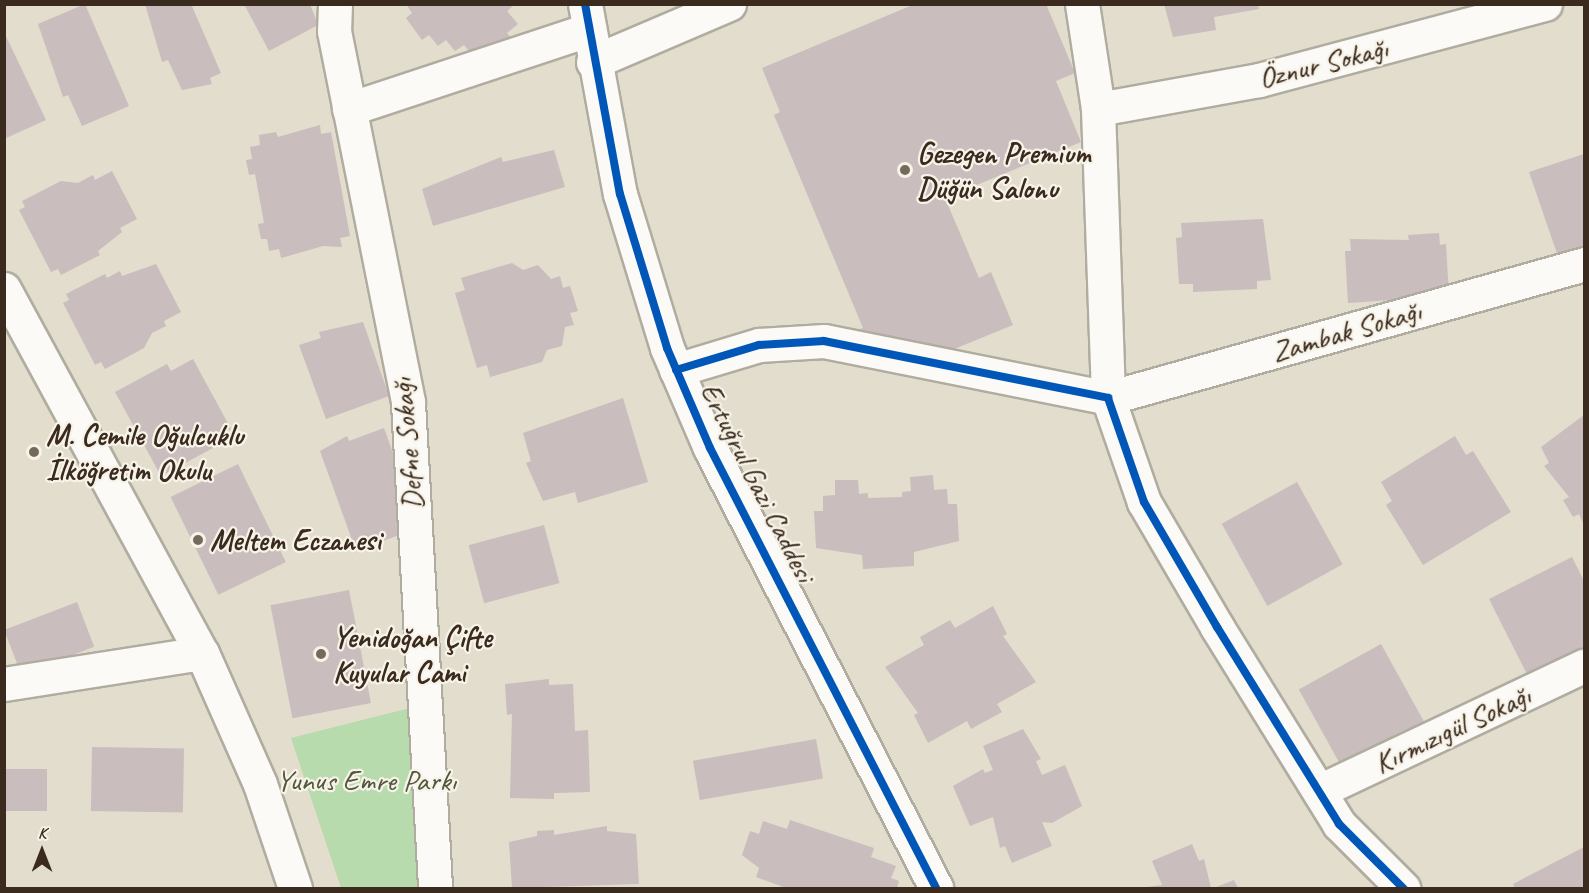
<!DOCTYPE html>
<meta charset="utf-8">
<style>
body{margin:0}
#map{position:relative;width:1589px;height:893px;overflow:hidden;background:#e2ddcc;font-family:Caveat,sans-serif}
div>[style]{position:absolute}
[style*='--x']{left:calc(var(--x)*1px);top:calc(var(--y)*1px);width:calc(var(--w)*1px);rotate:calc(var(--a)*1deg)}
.green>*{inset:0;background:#b7dbad}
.building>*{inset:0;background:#c9bdbd;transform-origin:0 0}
.roads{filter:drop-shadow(2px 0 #b0aca0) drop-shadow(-2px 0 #b0aca0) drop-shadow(0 2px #b0aca0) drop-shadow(0 -2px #b0aca0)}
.minor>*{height:33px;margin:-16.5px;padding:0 16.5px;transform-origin:16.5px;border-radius:16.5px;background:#fbfaf7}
.cycleway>*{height:8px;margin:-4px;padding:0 4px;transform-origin:4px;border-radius:4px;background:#0057b8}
.dots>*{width:16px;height:16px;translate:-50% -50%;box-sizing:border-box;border:3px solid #f7f3e8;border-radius:50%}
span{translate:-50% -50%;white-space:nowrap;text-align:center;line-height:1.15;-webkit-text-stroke:4.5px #f7f3e8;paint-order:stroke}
.street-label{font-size:30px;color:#3b2a1e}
.poi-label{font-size:30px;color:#3b2a1e;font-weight:700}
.left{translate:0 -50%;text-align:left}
.park-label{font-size:30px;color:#51563c}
.frame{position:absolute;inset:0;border:6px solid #3b2a1e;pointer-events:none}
.north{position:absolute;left:12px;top:821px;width:60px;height:60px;-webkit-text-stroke:4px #f7f3e8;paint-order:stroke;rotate:0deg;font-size:16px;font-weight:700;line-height:24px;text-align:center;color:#3b2a1e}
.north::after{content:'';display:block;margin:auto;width:21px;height:27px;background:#3b2a1e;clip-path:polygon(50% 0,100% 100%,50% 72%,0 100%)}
</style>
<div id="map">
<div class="green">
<i style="clip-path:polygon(422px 705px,425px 888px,341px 888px,291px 738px)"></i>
</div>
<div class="building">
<i style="clip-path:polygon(85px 4px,129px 106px,82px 126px,68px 95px,63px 97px,38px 24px)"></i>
<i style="clip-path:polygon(145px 4px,191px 4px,221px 73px,210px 78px,212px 84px,182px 90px,168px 60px,162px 62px)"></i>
<i style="clip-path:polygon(244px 4px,310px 4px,318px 25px,269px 51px)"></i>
<i style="clip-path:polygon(406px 4px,515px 4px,507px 11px,518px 24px,507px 33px,514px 42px,478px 63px,464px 45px,455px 51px,446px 40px,438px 46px,429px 35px,422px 40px,406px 18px,412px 13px)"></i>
<i style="clip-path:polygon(915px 4px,1046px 4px,1075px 73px,1056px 81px,1081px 142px,945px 198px,979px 278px,991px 272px,1013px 325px,927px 360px,853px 332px,863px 328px,774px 115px,780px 112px,762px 68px)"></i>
<i style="clip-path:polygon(1164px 4px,1258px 4px,1259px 9px,1214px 17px,1216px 30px,1173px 37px)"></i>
<i style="clip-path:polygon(4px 32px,46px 120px,4px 139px)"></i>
<i style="clip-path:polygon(320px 125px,321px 134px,331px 132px,350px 236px,340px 238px,342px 247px,323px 246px,281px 258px,279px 249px,269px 251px,267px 239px,261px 239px,258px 224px,264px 223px,255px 174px,249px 175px,246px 160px,252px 159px,250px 147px,260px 145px,259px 135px,276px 132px,278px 137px)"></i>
<i style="clip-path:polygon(554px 150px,565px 187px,433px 226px,422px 189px,501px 157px,503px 162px)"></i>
<i style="clip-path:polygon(1584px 154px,1584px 257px,1561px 265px,1529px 172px)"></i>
<i style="clip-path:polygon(112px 171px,137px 219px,120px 228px,122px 232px,98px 251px,100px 255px,61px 275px,58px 269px,51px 272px,19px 210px,25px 207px,22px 201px,61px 181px,78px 183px,93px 175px,95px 180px)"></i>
<i style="clip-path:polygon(1263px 219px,1271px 280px,1257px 281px,1257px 289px,1193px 292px,1193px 284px,1179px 284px,1176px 238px,1182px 237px,1181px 223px)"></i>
<i style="clip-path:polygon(1439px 233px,1440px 245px,1446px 244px,1449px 296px,1348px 303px,1345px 251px,1351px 251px,1350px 239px,1409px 240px,1408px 235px)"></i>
<i style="clip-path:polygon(512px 263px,523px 270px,538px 265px,551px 279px,560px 276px,563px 288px,570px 286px,578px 311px,570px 313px,574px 325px,565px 327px,562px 346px,547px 350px,542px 362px,490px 377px,487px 365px,477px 368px,455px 293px,465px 290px,461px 278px)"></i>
<i style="clip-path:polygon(156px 264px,181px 312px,164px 321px,166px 326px,152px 333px,144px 348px,105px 369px,101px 362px,95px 365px,63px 303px,69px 300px,66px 294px,105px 274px,107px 278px,120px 271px,122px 276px)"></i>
<i style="clip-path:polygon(363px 322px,389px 396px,326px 419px,299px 345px,321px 338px,319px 332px)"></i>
<i style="clip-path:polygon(193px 359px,231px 429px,209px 440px,213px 448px,161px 476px,115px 392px,167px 364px,171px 371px)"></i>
<i style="clip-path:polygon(623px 398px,648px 482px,578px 503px,575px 492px,543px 501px,526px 463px,531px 461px,523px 433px)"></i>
<i style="clip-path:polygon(1584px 415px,1584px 525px,1579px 514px,1573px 517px,1563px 500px,1569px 497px,1544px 466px,1549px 463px,1541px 447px)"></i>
<i style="clip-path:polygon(384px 428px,407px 492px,410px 531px,356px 551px,320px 451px,347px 436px,349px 441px)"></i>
<i style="clip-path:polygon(1455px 436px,1466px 455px,1473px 451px,1511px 512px,1423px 565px,1386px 505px,1392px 501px,1381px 482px)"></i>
<i style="left:238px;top:464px;width:109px;height:75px;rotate:64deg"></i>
<i style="clip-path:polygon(933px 475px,934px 490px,947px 489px,948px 504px,957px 504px,959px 541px,914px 552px,914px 566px,863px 569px,862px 555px,816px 548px,814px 511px,823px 511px,823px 496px,835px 495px,835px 480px,858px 480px,859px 494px,868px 493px,868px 498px,902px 497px,902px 492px,911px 491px,910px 477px)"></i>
<i style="left:1297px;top:482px;width:94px;height:86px;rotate:61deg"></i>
<i style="left:544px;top:525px;width:60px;height:78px;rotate:75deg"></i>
<i style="clip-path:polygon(1572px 557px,1584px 581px,1584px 662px,1534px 688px,1489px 599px)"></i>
<i style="left:349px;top:590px;width:115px;height:80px;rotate:79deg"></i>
<i style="left:77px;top:602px;width:48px;height:78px;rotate:69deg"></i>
<i style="clip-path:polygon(993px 606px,1007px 634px,1003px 636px,1036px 682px,997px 704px,1002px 712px,971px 729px,967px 721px,928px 743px,914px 715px,918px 713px,885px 667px,924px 645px,920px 637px,950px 620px,955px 628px)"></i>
<i style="left:1381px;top:644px;width:96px;height:94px;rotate:61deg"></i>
<i style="clip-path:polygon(549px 679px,549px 685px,573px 684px,575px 731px,588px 730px,590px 792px,554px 793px,554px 799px,510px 798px,512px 714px,507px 715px,505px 684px)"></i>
<i style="clip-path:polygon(1023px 729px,1041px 759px,1036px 761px,1042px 775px,1065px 765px,1082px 806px,1052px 823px,1042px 822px,1052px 846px,1012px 863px,1005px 846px,1000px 848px,993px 817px,970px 826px,953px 786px,983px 769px,985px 773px,993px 770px,983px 746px)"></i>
<i style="left:816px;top:739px;width:40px;height:125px;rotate:80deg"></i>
<i style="left:92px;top:747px;width:92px;height:64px;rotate:1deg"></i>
<i style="left:4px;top:769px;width:43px;height:42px"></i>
<i style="clip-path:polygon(790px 820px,874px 848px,871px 857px,896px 866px,891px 878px,899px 881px,897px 888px,786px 888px,756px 877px,759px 868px,742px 855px,750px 831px,759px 834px,763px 821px,787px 829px)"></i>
<i style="clip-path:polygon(607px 826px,607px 831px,636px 834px,639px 884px,512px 888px,509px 842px,537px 836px,537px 831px,554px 830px,554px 835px)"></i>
<i style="clip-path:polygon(1192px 844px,1199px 861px,1204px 859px,1211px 888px,1139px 888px,1162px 885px,1152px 861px)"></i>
<i style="clip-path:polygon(1584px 847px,1584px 888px,1515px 888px,1513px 884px)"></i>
<i style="clip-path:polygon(1234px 880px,1238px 888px,1214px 888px)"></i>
</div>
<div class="roads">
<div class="minor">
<i style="--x:335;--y:4;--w:27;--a:92"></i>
<i style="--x:334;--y:31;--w:379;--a:78.7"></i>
<i style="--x:408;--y:403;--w:486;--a:86.8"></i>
<i style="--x:585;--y:4;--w:193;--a:79.6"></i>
<i style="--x:620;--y:194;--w:161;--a:73"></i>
<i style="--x:667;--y:348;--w:109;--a:66.7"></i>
<i style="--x:710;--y:448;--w:495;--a:62.8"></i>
<i style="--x:1082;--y:4;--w:106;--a:81.3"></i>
<i style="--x:1098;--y:109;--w:289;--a:88"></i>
<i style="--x:1108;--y:398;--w:495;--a:-15.7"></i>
<i style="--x:593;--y:62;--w:148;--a:-23.1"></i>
<i style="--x:349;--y:109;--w:252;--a:-18.3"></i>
<i style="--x:1098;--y:109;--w:164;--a:-10.2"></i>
<i style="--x:1259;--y:80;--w:296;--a:-14.9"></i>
<i style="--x:4;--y:289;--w:414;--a:61.5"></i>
<i style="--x:202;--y:653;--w:143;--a:66.1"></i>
<i style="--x:260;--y:784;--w:110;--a:71.4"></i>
<i style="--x:676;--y:370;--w:87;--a:-16.8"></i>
<i style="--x:759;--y:345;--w:65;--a:-3.5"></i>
<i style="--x:824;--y:341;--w:290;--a:11.3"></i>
<i style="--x:1108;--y:398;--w:110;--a:70.9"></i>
<i style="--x:1144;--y:502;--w:145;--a:59.7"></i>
<i style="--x:1217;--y:627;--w:232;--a:58.2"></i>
<i style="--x:1339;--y:824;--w:91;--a:45"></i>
<i style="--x:4;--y:684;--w:200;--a:-8.9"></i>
<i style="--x:1319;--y:791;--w:293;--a:-25.3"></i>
</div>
</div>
<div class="cycleway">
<i style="--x:585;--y:4;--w:193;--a:79.6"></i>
<i style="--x:620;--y:194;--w:161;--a:73"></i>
<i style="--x:667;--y:348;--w:109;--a:66.7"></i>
<i style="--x:710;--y:448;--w:495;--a:62.8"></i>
<i style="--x:676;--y:370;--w:87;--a:-16.8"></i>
<i style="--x:759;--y:345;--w:65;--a:-3.5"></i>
<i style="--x:824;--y:341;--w:290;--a:11.3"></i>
<i style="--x:1108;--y:398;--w:110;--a:70.9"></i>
<i style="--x:1144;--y:502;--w:145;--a:59.7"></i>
<i style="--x:1217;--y:627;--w:232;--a:58.2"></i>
<i style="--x:1339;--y:824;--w:91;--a:45"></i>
</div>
<div class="dots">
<i style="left:905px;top:170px;background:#75695b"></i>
<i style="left:34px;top:452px;background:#75695b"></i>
<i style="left:198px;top:540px;background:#75695b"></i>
<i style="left:321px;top:654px;background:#75695b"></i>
</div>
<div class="street-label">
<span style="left:1323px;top:63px;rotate:-14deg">Öznur Sokağı</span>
<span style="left:1346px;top:331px;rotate:-16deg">Zambak Sokağı</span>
<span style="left:407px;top:444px;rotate:-95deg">Defne Sokağı</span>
<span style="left:758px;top:482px;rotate:63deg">Ertuğrul Gazi Caddesi</span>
<span style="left:1452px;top:729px;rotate:-25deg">Kırmızıgül Sokağı</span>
</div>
<div class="poi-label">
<span class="left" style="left:917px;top:170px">Gezegen Premium<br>Düğün Salonu</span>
<span class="left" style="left:46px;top:452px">M. Cemile Oğulcuklu<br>İlköğretim Okulu</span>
<span class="left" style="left:210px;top:540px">Meltem Eczanesi</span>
<span class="left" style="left:333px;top:654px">Yenidoğan Çifte<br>Kuyular Cami</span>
</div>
<div class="park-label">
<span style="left:366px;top:780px">Yunus Emre Parkı</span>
</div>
<div class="frame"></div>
<div class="north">K</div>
</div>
